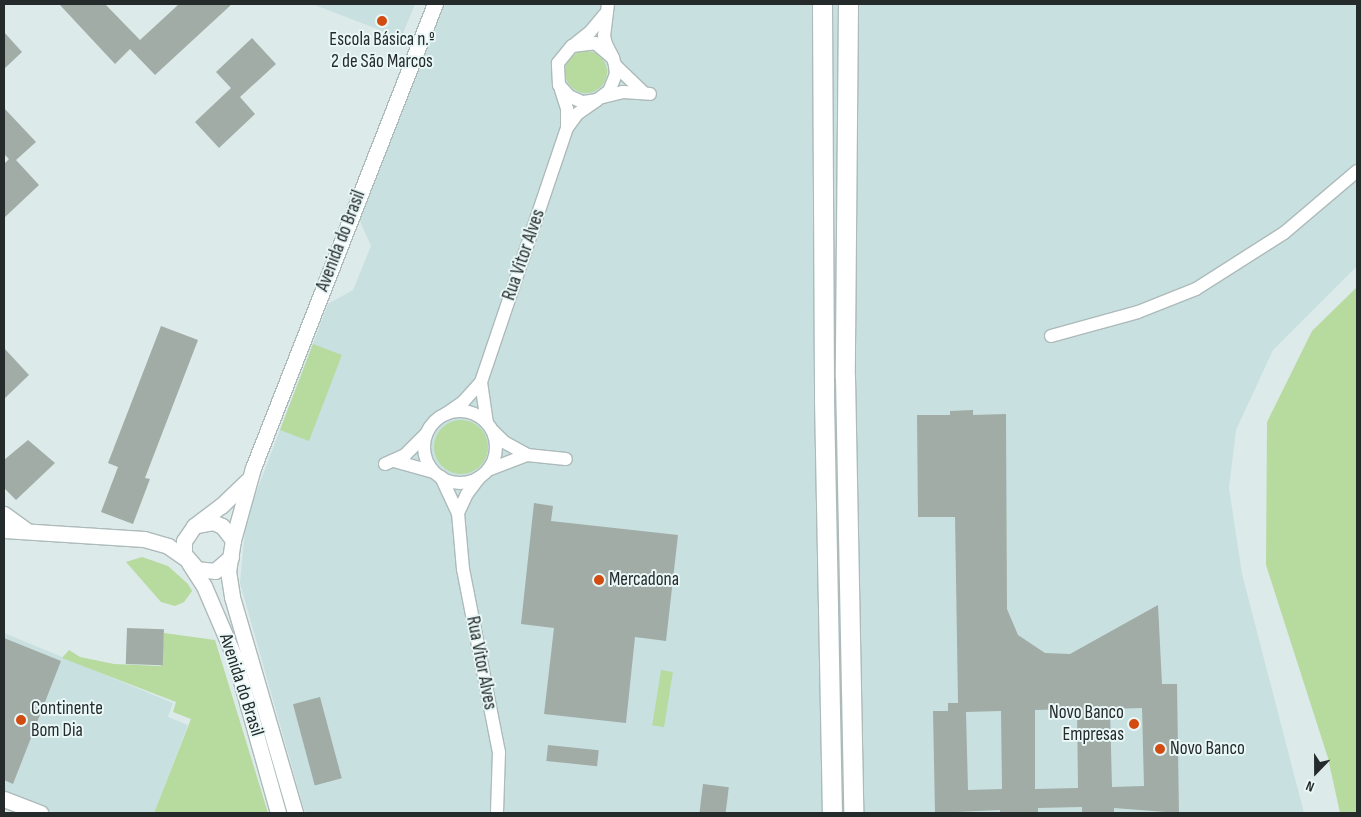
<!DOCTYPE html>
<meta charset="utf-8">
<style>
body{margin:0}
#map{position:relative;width:1361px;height:817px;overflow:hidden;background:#dceae9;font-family:"Sofia Sans Condensed",sans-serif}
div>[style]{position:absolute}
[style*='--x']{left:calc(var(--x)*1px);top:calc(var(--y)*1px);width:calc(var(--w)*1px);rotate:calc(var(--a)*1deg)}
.built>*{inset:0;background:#c9e0e0}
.green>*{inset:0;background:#b7da9f;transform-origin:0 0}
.round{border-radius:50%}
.building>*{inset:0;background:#a1aca6;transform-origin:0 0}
.roads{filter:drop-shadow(1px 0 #adbaba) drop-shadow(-1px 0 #adbaba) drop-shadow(0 1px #adbaba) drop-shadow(0 -1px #adbaba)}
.minor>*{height:12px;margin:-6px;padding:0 6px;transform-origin:6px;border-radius:6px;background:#fff}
.minor>.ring{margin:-6px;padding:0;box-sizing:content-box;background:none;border:12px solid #fff;border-radius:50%}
.tertiary>*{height:15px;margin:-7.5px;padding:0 7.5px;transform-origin:7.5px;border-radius:7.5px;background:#fff}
.primary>*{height:19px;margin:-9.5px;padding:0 9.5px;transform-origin:9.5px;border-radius:9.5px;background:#fff}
.dots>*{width:14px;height:14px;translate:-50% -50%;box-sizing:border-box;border:2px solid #e9f7f7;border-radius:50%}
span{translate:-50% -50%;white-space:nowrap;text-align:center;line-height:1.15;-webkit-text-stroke:4px #e9f7f7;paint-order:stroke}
.poi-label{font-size:19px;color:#252a2a}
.left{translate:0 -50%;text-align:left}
.right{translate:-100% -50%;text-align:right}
.street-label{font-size:19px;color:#252a2a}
.frame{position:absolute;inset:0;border:5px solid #252a2a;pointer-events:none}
.north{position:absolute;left:1291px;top:747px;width:50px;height:50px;-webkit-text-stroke:4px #e9f7f7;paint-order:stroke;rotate:202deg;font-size:14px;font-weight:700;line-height:20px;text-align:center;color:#252a2a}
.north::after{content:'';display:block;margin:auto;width:18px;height:22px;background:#252a2a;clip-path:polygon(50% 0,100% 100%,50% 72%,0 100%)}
</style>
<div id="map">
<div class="built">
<i style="clip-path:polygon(312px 4px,415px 4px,401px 38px)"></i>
<i style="clip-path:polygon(445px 4px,1357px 4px,1357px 266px,1273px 350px,1236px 430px,1229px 488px,1242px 574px,1304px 813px,305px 813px,240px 583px,246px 519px,328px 304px,353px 290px,371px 246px,360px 221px)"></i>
<i style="clip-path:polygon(4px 633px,173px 703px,168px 717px,188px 725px,154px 813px,55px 813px,4px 791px)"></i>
</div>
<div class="green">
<i class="round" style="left:565px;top:51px;width:42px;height:42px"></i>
<i style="clip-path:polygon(1357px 287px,1357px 813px,1340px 813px,1328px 758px,1266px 565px,1267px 422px,1312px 331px)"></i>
<i style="left:313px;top:344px;width:31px;height:92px;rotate:21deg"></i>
<i class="round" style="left:434px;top:420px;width:54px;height:54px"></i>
<i style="clip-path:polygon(142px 557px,168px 566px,188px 584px,192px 591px,184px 602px,175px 606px,161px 602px,126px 562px)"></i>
<i style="clip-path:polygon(164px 633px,215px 640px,268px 813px,154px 813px,191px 719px,173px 712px,176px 702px,62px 658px,69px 650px,80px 657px,114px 664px,161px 666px)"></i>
<i style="left:661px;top:670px;width:12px;height:56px;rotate:9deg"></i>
</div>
<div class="building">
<i style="clip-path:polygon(59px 4px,105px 4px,140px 40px,179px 4px,232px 4px,155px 75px,130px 49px,115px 64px)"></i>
<i style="clip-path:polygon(4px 32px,22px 52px,4px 69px)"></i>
<i style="clip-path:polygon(252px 38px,276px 64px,240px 97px,255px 114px,219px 148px,195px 122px,231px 88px,216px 72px)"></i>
<i style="clip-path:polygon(4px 108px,36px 142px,16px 160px,39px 185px,4px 218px,4px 164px,9px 159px,4px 154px)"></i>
<i style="clip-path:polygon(161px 326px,198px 340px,145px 478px,150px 479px,133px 524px,101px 512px,118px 467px,108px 463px)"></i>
<i style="clip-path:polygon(4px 348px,29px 375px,4px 399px)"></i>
<i style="clip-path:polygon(evenodd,973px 410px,973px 415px,1006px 414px,1007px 609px,1018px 635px,1045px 653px,1070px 654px,1158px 605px,1162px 684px,1177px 684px,1179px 813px,1114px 808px,1114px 813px,1082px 813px,1082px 807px,1038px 808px,1038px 813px,1000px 813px,1000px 810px,935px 813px,933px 711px,948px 711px,948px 703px,958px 703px,955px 517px,918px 517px,917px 415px,950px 415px,950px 411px,973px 410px,1142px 708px,1144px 786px,1112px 787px,1110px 709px,1142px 708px,973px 410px,1077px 709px,1078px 788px,1035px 789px,1035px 710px,1077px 709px,973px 410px,1001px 711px,1002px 789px,968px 790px,966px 712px,1001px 711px)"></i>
<i style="clip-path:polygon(28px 440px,55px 463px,16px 500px,4px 488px,4px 460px)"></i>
<i style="clip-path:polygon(534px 503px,553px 506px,551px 521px,678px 535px,666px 641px,635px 637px,626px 723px,544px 714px,554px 628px,521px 624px)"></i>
<i style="left:127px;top:628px;width:37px;height:36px;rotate:2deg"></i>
<i style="clip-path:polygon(4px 638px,61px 661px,13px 784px,4px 780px)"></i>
<i style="left:320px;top:697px;width:84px;height:28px;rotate:75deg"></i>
<i style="left:548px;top:745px;width:51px;height:16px;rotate:6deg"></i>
<i style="left:703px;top:784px;width:26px;height:29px;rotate:7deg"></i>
</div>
<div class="roads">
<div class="minor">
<i style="--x:608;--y:4;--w:32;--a:97"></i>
<i style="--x:604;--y:36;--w:8;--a:76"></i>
<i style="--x:606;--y:44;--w:16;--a:63"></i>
<i style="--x:613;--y:58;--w:7;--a:74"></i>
<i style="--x:615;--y:65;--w:9;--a:84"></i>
<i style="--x:616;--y:74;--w:18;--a:112"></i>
<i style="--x:609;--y:91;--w:15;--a:143"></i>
<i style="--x:597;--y:100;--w:15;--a:172"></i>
<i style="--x:582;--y:102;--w:14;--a:-155"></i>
<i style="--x:569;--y:96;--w:15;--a:-132"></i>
<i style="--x:559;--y:85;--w:22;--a:-93"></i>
<i style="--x:558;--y:63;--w:22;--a:-51"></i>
<i style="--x:572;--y:46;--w:23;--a:-7"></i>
<i style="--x:595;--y:43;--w:23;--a:40"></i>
<i style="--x:575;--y:44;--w:19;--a:-39"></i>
<i style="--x:590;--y:32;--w:23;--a:-50"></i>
<i style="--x:615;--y:65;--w:39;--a:44"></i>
<i style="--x:561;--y:90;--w:20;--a:72"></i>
<i style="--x:567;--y:109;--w:19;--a:90"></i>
<i style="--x:603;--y:97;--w:21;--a:-14"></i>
<i style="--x:623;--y:92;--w:27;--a:4"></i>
<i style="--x:1051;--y:336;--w:90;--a:-15.4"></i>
<i style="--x:1138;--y:312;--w:62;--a:-21.6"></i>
<i style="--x:1196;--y:289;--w:104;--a:-32.5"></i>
<i style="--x:1284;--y:233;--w:96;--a:-40.3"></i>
<i style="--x:481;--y:382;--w:41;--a:81.7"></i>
<i class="ring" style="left:424px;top:411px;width:60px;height:60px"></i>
<i style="--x:446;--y:414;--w:21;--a:-35"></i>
<i style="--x:463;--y:402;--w:27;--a:-48"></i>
<i style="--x:481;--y:382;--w:268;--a:-71.3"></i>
<i style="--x:567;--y:128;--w:17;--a:-54"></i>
<i style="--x:577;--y:114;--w:24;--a:-35"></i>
<i style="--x:493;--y:431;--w:16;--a:45"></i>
<i style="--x:504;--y:442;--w:26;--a:29"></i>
<i style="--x:527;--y:455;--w:39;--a:6"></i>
<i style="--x:394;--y:461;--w:41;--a:15.4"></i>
<i style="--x:385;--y:464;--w:22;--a:-24"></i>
<i style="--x:405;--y:455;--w:30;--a:-45"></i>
<i style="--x:488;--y:470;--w:42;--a:-21"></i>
<i style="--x:441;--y:477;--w:40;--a:65"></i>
<i style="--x:458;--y:513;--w:56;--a:84.9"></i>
<i style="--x:463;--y:569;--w:187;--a:78.9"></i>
<i style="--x:499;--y:752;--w:61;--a:91.9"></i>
<i style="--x:458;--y:513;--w:21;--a:-65"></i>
<i style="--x:467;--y:494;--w:21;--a:-53"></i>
</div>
<div class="tertiary">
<i style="--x:4;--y:514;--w:29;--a:36"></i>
<i style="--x:198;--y:525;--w:15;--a:-11"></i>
<i style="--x:213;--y:522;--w:10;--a:24"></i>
<i style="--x:222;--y:526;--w:18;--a:52"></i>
<i style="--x:233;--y:540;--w:31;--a:99"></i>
<i style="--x:228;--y:571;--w:26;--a:81"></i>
<i style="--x:232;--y:597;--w:225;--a:73.7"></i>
<i style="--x:4;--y:530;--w:140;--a:3.7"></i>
<i style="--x:144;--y:539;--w:25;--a:16"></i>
<i style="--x:168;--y:546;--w:24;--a:35"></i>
<i style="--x:233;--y:540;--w:75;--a:-74.5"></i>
<i style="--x:253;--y:468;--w:498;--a:-68.6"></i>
<i style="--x:231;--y:557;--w:21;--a:139"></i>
<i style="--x:215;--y:571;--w:18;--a:-174"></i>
<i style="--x:197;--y:569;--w:20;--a:-131"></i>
<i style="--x:184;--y:554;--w:13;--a:-90"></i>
<i style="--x:184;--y:541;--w:18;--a:-56"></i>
<i style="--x:194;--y:526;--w:34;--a:-37"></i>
<i style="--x:221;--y:506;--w:37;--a:-44"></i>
<i style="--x:189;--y:563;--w:27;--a:57"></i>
<i style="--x:204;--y:586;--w:76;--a:66.8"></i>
<i style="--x:234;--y:656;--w:163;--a:74.3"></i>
<i style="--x:4;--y:799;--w:39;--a:21"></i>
</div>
<div class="primary">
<i style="--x:822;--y:4;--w:395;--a:89.7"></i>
<i style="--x:824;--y:399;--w:414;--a:88.9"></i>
<i style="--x:848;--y:4;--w:373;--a:90.5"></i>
<i style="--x:845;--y:377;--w:436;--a:88.9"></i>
</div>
</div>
<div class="dots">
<i style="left:382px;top:21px;background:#d24c12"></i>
<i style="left:599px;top:580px;background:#d24c12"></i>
<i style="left:21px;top:720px;background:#d24c12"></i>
<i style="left:1134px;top:724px;background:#d24c12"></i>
<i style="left:1160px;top:749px;background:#d24c12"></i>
</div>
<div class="poi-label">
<span style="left:382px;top:51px">Escola Básica n.º<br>2 de São Marcos</span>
<span class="left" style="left:609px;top:580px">Mercadona</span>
<span class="left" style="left:31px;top:720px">Continente<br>Bom Dia</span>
<span class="right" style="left:1124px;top:724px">Novo Banco<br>Empresas</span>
<span class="left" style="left:1170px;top:749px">Novo Banco</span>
</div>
<div class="street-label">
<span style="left:341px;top:241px;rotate:-69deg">Avenida do Brasil</span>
<span style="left:524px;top:255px;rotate:-71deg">Rua Vitor Alves</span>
<span style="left:481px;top:663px;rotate:79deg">Rua Vitor Alves</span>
<span style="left:241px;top:685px;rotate:72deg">Avenida do Brasil</span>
</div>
<div class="frame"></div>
<div class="north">N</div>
</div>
